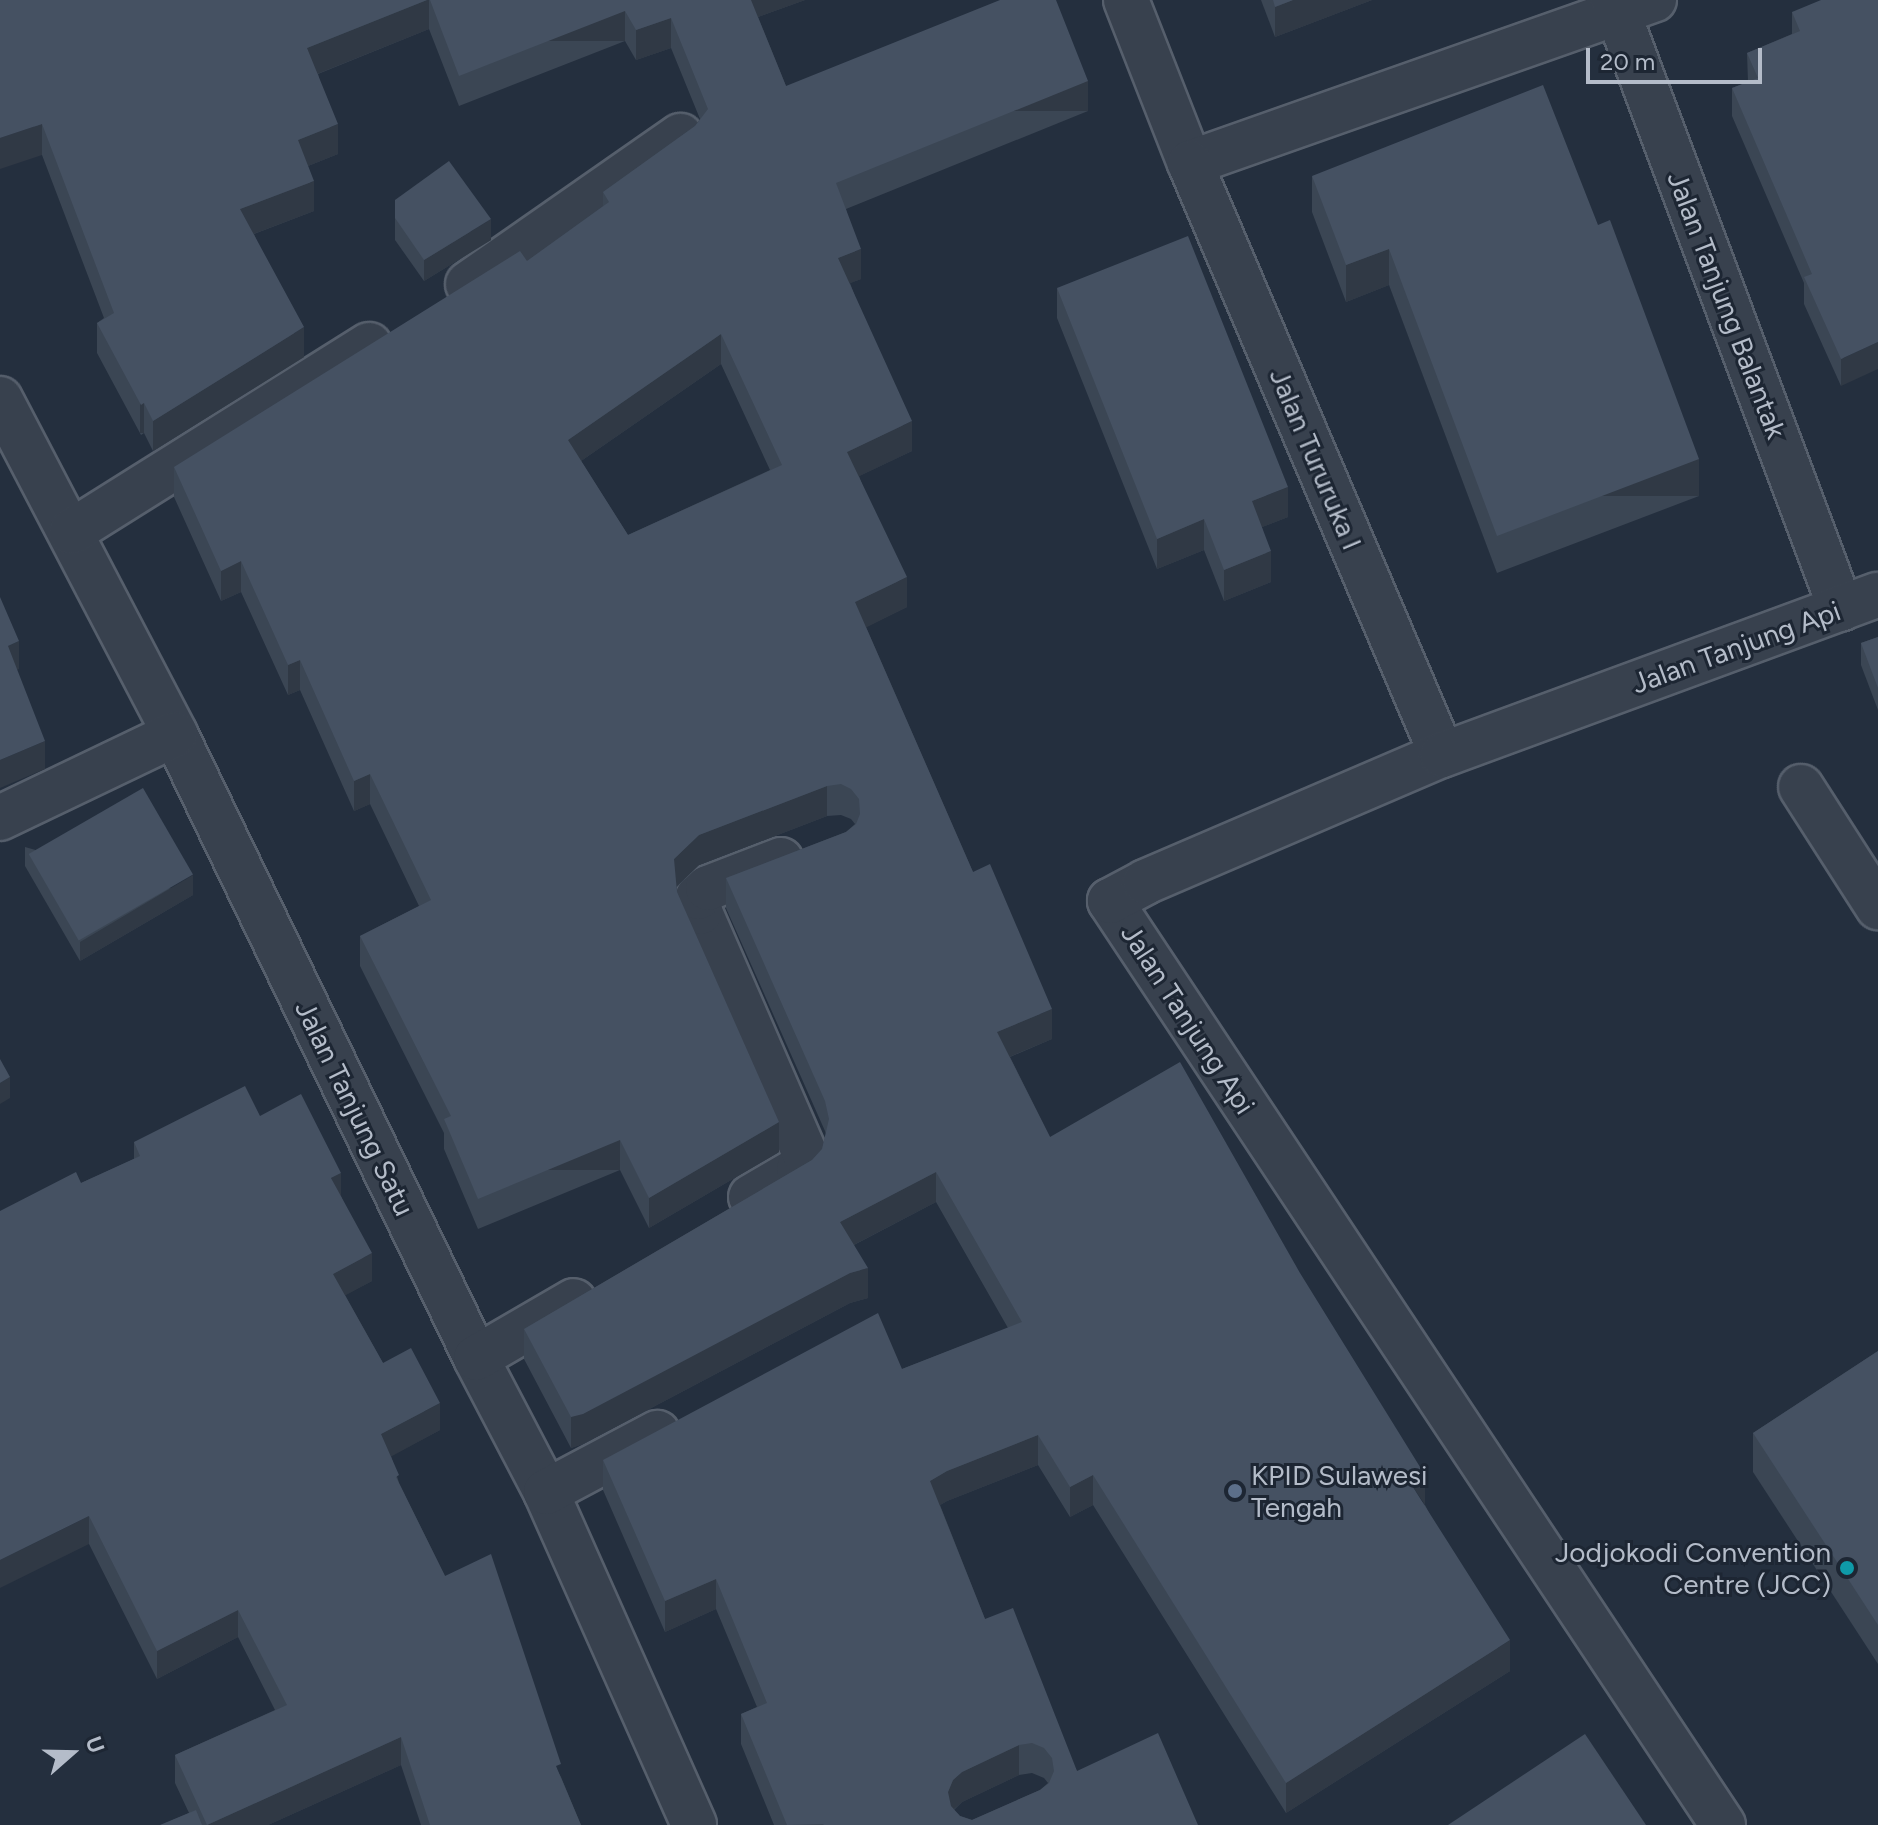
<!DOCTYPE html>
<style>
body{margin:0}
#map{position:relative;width:1878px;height:1825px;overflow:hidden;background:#242f3e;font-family:Figtree,sans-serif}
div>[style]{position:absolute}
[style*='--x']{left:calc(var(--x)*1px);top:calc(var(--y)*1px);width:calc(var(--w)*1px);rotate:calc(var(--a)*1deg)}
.roads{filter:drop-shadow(2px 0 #565f6c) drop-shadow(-2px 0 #565f6c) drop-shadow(0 2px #565f6c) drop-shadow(0 -2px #565f6c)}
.minor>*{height:44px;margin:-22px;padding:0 22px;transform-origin:22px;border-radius:22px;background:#38414e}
.wall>*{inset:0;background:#3b4654}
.shaded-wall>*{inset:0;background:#303945;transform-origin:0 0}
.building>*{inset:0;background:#455162;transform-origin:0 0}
.dots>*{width:22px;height:22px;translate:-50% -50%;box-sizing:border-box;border:4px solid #1d2633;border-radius:50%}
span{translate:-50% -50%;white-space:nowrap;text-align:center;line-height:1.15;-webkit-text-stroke:6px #1d2633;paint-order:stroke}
.street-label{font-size:28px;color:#b4bcc9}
.poi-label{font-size:28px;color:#b4bcc9}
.left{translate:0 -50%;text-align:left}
.right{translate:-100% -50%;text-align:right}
.north{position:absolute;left:32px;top:1713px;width:80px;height:80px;-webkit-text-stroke:6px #1d2633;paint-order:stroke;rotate:70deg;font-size:22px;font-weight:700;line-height:32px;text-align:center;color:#b4bcc9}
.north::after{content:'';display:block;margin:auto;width:28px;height:36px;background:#b4bcc9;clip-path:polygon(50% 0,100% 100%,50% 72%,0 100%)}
.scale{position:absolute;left:1586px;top:48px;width:176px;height:36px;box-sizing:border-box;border:4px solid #b4bcc9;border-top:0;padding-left:10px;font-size:24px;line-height:28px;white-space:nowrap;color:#b4bcc9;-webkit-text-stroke:6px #1d2633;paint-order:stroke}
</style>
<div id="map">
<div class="roads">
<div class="minor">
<i style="--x:1126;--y:0;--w:175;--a:68.6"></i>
<i style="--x:1190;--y:163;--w:492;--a:-19.4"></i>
<i style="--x:1613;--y:0;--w:650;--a:69.47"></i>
<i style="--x:1190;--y:163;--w:643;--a:66.94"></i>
<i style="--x:468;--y:284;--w:259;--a:-34.9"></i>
<i style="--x:0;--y:399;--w:378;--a:62.4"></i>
<i style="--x:175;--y:734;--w:693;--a:64.25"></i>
<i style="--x:476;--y:1358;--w:151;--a:62.4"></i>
<i style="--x:546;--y:1492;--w:364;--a:66"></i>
<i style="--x:71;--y:532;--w:352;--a:-32.1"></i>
<i style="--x:1801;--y:787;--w:143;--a:57.3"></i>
<i style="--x:0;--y:818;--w:194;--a:-25.6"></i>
<i style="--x:751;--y:1197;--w:56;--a:-30.3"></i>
<i style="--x:799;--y:1169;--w:16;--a:-68"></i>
<i style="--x:805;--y:1154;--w:264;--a:-113.5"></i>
<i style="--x:700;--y:912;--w:15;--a:-98"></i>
<i style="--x:698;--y:897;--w:13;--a:-42"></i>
<i style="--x:708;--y:888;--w:78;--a:-21"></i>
<i style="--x:476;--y:1358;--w:113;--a:-30.2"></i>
<i style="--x:546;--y:1492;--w:126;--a:-28"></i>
<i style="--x:1723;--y:1825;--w:1109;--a:-123.56"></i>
<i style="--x:1110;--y:901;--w:40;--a:-28"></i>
<i style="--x:1145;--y:882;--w:323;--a:-23.2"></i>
<i style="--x:1442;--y:755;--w:464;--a:-20.2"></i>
</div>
</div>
<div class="wall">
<i style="clip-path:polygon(evenodd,0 0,805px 0,758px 17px,786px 86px,1088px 111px,846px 209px,861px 279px,850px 283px,912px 451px,859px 476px,907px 607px,866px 627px,973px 872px,1052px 1039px,1010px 1057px,1050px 1137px,1425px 1505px,1510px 1671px,1286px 1813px,1093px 1505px,1070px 1517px,1038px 1465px,947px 1501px,940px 1505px,985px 1619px,1077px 1771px,1198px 1825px,774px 1825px,741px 1744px,741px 1714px,757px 1707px,716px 1609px,665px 1632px,603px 1490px,603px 1460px,902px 1369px,1008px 1328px,936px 1202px,854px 1245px,868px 1298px,850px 1303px,583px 1444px,571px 1448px,524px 1359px,524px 1329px,812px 1160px,822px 1149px,826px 1134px,825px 1131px,726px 908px,726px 878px,846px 832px,855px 824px,851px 819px,841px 815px,827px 816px,699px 865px,677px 887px,677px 892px,779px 1152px,649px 1228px,620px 1170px,478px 1229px,444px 1149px,444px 1133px,360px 966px,360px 936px,419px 906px,370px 804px,354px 811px,300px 690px,288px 695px,241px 592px,221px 601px,174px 497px,174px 467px,527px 261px,603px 206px,603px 192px,695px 126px,700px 119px,671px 48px,636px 60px,625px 41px,459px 106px,429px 29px,318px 74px,338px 154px,308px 166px,314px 211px,254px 234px,304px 357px,153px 451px,144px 433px,141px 435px,97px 353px,97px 323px,104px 318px,42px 155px,0 0,721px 364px,770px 470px,628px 535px,581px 461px,721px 364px,0 0,1032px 1773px,1044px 1778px,1048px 1783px,1040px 1790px,972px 1820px,960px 1816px,954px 1810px,962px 1802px,1019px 1775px,1032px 1773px)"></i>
<i style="clip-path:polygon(1261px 0,1372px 0,1275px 37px)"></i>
<i style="clip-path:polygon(1878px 0,1841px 386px,1804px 304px,1804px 283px,1732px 116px,1732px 88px,1748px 82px,1747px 53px,1792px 34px,1792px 12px)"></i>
<i style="clip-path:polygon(1312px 176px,1699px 496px,1497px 573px,1389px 285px,1346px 302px,1312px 212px)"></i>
<i style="clip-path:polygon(395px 200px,491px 240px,424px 281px,395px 240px)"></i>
<i style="clip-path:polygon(1057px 288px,1288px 517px,1262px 527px,1271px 582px,1224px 601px,1204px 550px,1157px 569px,1057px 318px)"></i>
<i style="clip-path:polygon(1878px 637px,1878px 710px,1861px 665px,1861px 643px)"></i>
<i style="clip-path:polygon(25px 847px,193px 895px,80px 961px,25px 866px)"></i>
<i style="clip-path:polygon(260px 1116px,341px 1196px,372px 1281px,345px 1295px,383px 1363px,440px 1430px,391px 1456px,399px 1483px,445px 1576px,561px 1777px,581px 1825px,421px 1825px,401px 1765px,268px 1825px,161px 1825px,189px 1813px,175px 1783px,175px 1755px,275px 1710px,238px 1637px,157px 1679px,89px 1544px,81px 1183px,134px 1159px,134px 1142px)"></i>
<i style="clip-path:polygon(1878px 1351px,1878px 1664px,1753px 1472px,1753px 1433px)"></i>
</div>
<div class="shaded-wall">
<i style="clip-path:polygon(427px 0,429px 0,429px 29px,307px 78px,307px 48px)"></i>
<i style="clip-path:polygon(747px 0,805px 0,747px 21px)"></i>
<i style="clip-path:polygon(1293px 0,1372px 0,1275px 37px,1275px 7px)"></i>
<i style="left:625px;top:11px;width:30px;height:178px;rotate:90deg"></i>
<i style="clip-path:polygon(671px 18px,671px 48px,636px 60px,636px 30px)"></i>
<i style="left:1088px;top:81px;width:30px;height:272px;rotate:90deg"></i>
<i style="clip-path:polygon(42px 124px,42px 155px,0 169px,0 138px)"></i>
<i style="clip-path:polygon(338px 124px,338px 154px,298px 170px,298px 140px)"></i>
<i style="clip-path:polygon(314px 181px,314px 211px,240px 239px,240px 209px)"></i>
<i style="clip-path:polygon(491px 219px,491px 240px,424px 281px,424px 260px)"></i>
<i style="clip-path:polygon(861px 249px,861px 279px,838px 288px,838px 258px)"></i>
<i style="clip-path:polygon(1389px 249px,1389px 285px,1346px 302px,1346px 265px)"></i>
<i style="clip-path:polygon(304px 327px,304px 357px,153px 451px,153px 421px)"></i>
<i style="clip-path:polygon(721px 334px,721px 364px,568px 470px,568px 440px)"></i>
<i style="clip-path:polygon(1878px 342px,1878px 369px,1841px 386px,1841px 359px)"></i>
<i style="left:144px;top:403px;width:30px;height:4px;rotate:90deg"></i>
<i style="clip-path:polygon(912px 421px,912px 451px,847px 482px,847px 452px)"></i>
<i style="left:1699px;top:459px;width:37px;height:216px;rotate:90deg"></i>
<i style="clip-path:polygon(1288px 487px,1288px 517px,1252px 531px,1252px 501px)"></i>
<i style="clip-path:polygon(1204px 519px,1204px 550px,1157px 569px,1157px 539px)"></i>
<i style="clip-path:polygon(1271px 551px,1271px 582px,1224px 601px,1224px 570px)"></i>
<i style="clip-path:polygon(241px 561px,241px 592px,221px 601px,221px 571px)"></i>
<i style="clip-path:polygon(907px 577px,907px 607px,855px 633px,855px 602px)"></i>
<i style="clip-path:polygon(19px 641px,19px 669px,8px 674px,8px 646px)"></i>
<i style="clip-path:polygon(300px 660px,300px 690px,288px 695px,288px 665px)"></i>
<i style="clip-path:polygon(45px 741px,45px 769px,0 788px,0 760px)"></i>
<i style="clip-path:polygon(370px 774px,370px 804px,354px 811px,354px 781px)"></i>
<i style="clip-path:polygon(827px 786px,827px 816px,699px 865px,674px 889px,674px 859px,699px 835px)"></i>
<i style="clip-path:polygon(193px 875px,193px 895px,80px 961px,80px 942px)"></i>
<i style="clip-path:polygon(1052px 1009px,1052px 1039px,997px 1062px,997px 1032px)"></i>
<i style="clip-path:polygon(10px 1077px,10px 1098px,0 1104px,0 1083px)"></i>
<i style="clip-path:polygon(779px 1122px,779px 1152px,649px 1228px,649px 1198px)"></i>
<i style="left:620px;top:1140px;width:30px;height:154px;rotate:90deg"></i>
<i style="clip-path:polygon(936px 1172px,936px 1202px,840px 1252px,840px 1222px)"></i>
<i style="clip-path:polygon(341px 1173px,341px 1200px,331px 1178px)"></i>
<i style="clip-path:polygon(372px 1253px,372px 1281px,333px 1302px,333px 1274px)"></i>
<i style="clip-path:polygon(868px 1268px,868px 1298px,850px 1303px,583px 1444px,571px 1448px,571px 1417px,850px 1273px)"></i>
<i style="clip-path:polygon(440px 1403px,440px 1430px,381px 1462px,381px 1434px)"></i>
<i style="clip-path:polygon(1038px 1435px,1038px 1465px,947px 1501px,930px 1511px,930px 1481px,947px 1471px)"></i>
<i style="clip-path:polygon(1093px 1475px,1093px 1505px,1070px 1517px,1070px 1487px)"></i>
<i style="clip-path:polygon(1425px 1475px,1425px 1505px,1411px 1484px)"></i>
<i style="clip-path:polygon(89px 1516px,89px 1544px,0 1588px,0 1560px)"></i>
<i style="clip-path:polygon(716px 1579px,716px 1609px,665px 1632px,665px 1601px)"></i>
<i style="clip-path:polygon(238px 1610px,238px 1637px,157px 1679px,157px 1651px)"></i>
<i style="clip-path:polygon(1510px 1640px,1510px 1671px,1286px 1813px,1286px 1783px)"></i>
<i style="clip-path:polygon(401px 1737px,401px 1765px,268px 1825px,207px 1825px)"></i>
<i style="clip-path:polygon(1019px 1745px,1019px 1775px,962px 1802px,953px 1810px,948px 1822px,948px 1792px,953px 1780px,962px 1772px)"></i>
</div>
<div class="building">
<i style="clip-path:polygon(0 0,427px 0,307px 48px,338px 124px,298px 140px,314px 181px,240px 209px,304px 327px,153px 421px,144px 403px,141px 405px,97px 323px,114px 313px,42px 124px,0 138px)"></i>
<i style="clip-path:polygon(evenodd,430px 0,751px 0,786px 86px,1000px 0,1056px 0,1088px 81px,836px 183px,861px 249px,838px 258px,912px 421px,847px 452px,907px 577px,855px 602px,973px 872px,990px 864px,1052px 1009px,997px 1032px,1050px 1137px,1180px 1062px,1300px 1273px,1425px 1475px,1411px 1484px,1510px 1640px,1286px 1783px,1093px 1475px,1070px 1487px,1038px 1435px,947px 1471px,930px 1481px,985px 1619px,1013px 1608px,1077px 1771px,1158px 1733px,1198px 1825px,824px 1825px,823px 1824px,787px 1825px,741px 1714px,767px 1703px,716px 1579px,665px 1601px,603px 1460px,878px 1313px,902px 1369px,1022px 1322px,936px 1172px,840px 1222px,868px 1268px,850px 1273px,583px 1414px,571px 1417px,524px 1329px,812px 1160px,822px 1149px,829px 1119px,825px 1101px,726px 878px,846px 832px,856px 824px,860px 814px,859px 799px,851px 789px,841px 784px,827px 786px,699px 835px,674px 859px,677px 892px,779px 1122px,649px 1198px,620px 1140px,478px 1199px,444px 1119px,451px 1116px,360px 936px,431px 900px,370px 774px,354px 781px,300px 660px,288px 665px,241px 561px,221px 571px,174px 467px,520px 251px,527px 261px,609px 202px,603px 192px,695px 126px,708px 109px,671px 18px,636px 30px,625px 11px,459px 76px,430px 0,721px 334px,782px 465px,628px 535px,568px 440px,721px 334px,430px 0,1032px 1743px,1044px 1748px,1052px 1758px,1054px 1771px,1049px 1783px,1040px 1790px,972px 1820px,960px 1816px,951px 1806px,948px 1792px,953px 1780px,962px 1772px,1019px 1745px,1032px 1743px)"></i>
<i style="clip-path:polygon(1273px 0,1293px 0,1275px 7px)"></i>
<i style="clip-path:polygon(1821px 0,1878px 0,1878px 342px,1841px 359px,1804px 277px,1812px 274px,1732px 88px,1758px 78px,1747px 53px,1800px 31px,1792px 12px)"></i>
<i style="clip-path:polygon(1543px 85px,1598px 225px,1610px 220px,1699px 459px,1497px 536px,1389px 249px,1346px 265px,1312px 176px)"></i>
<i style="clip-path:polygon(449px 161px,491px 219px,424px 260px,395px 218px,395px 200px)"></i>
<i style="clip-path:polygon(1188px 236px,1288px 487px,1252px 501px,1271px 551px,1224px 570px,1204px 519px,1157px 539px,1057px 288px)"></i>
<i style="clip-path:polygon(0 597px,19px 641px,8px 646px,45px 741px,0 760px)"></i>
<i style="clip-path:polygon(1878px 637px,1878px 688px,1861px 643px)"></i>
<i style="left:143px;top:788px;width:100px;height:132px;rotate:60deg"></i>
<i style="clip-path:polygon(0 1059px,10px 1077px,0 1083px)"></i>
<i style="clip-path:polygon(245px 1086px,260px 1116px,301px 1094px,341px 1173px,331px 1178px,372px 1253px,333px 1274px,383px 1363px,411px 1348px,440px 1403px,381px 1434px,399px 1475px,396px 1477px,445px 1576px,491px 1554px,561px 1764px,556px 1766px,581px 1825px,430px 1825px,401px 1737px,207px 1825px,175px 1755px,287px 1705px,238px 1610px,157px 1651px,89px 1516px,0 1560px,0 1211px,76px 1172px,81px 1183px,140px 1156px,134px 1142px)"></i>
<i style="clip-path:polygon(1878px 1351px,1878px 1625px,1753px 1433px)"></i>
<i style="clip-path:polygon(1585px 1734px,1646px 1825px,1448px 1825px)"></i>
<i style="clip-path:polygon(196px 1810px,202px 1825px,160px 1825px)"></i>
</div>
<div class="dots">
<i style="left:1235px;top:1491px;background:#5c6f8a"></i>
<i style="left:1847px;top:1568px;background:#0f9aa8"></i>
</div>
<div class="street-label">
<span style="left:1727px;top:305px;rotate:69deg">Jalan Tanjung Balantak</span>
<span style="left:1316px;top:459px;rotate:67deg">Jalan Tururuka I</span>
<span style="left:1736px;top:647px;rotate:-20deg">Jalan Tanjung Api</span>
<span style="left:1188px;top:1019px;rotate:57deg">Jalan Tanjung Api</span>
<span style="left:355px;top:1108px;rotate:64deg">Jalan Tanjung Satu</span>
</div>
<div class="poi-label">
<span class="left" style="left:1251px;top:1491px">KPID Sulawesi<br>Tengah</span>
<span class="right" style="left:1831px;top:1568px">Jodjokodi Convention<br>Centre (JCC)</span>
</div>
<div class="north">U</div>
<div class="scale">20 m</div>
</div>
